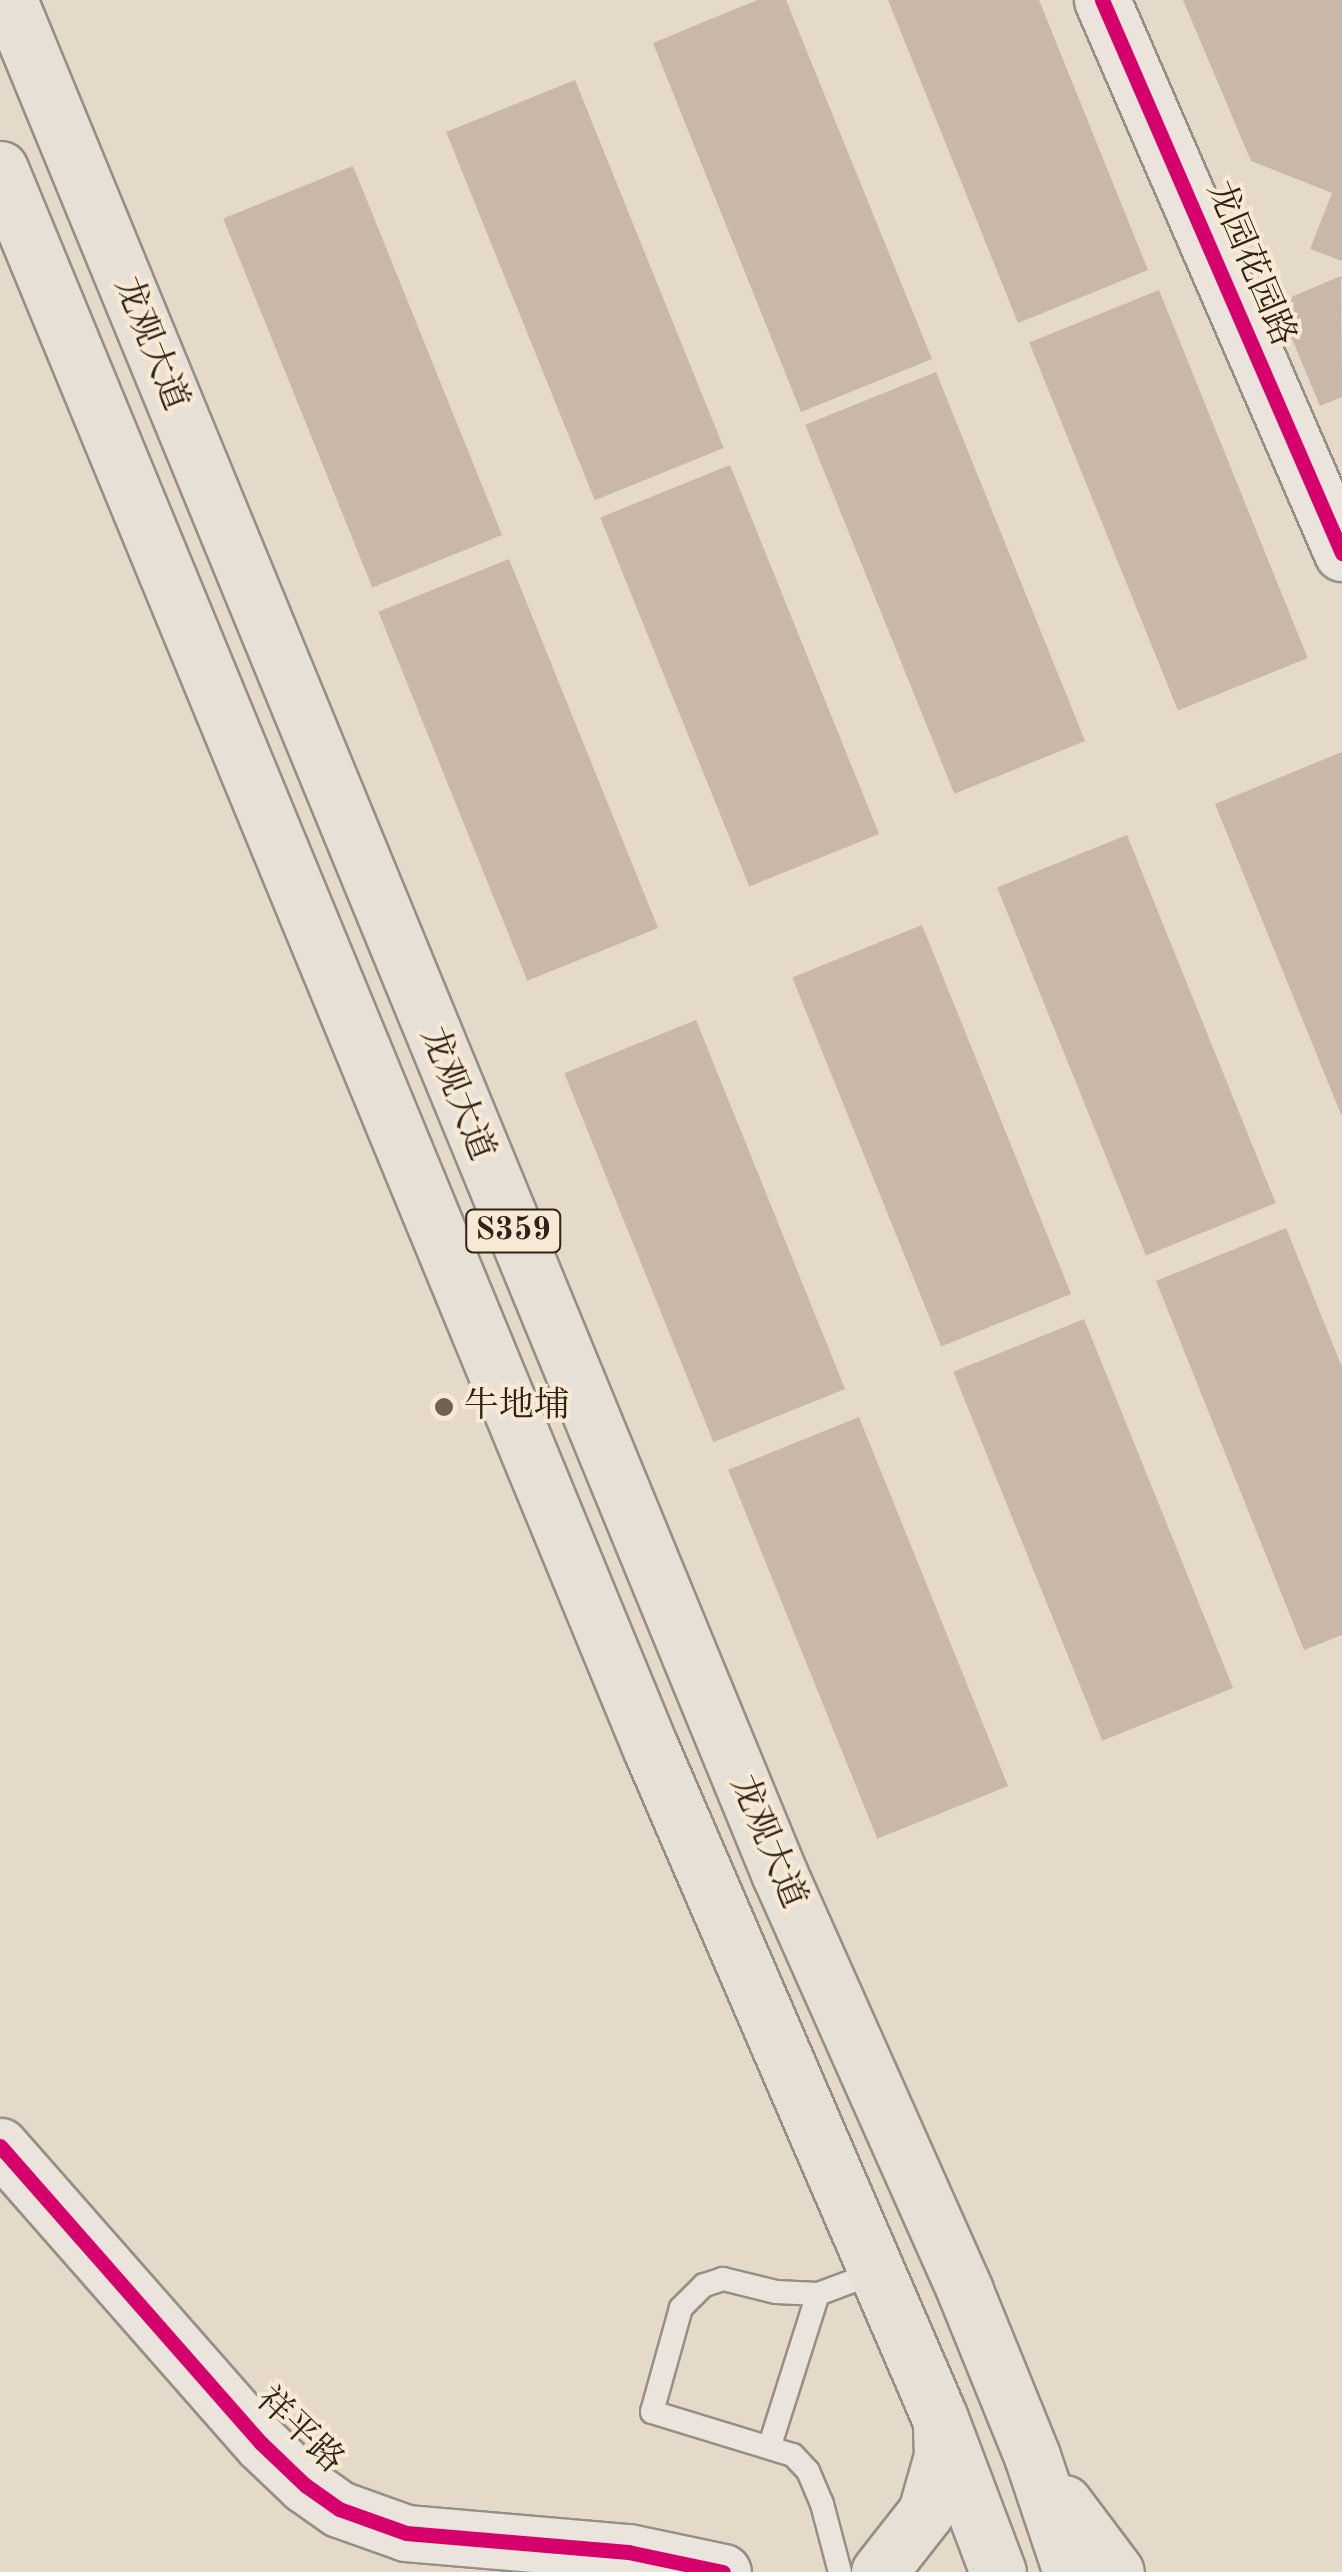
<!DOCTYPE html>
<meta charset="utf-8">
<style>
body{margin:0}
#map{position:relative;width:1342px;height:2572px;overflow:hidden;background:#e5dac9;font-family:"Old Standard TT","Noto Serif SC",serif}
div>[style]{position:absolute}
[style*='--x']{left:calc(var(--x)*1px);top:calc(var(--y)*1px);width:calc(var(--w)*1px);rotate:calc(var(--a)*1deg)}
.building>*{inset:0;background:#c9b7a9;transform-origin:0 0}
.roads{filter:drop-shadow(2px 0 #968f84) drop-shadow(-2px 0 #968f84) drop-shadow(0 2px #968f84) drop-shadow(0 -2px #968f84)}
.lane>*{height:22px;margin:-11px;padding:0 11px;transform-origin:11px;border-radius:11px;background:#eae4dc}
.secondary>*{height:55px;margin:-27.5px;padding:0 27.5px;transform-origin:27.5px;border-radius:27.5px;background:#eae4dc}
.primary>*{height:55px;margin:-27.5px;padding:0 27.5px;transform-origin:27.5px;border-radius:27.5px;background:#e7e0d6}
.cycleway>*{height:15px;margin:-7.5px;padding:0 7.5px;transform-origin:7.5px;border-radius:7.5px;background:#d6006c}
.dots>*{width:28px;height:28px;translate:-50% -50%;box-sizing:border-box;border:5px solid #f7e9d3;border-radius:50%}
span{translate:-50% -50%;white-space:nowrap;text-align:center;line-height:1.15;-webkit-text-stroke:8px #f7e9d3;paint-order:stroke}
.shield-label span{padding:2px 8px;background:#f7e9d3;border:2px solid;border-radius:8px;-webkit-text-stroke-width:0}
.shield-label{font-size:32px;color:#2e2219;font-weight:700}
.street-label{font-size:35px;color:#2e2219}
.poi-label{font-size:35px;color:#2e2219}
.left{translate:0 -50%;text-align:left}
</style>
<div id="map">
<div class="building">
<i style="clip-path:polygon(757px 0,786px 0,932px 359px,801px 412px,653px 43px)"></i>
<i style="clip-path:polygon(888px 0,1039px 0,1148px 270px,1018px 323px)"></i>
<i style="clip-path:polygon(1183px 0,1342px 0,1342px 261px,1310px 249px,1332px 193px,1251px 161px)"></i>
<i style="left:575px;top:80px;width:397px;height:139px;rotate:68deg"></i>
<i style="left:353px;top:166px;width:398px;height:140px;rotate:68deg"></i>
<i style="clip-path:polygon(1341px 276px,1342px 397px,1320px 406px,1277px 303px)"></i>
<i style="left:1159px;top:290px;width:397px;height:140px;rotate:68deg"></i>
<i style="left:936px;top:372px;width:398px;height:141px;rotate:68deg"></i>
<i style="left:730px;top:465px;width:398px;height:140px;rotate:68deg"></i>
<i style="left:509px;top:559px;width:398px;height:141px;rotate:68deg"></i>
<i style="clip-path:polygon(1342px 752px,1342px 1117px,1215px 804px)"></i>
<i style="left:1127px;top:835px;width:397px;height:140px;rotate:68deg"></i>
<i style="left:922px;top:925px;width:398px;height:140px;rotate:68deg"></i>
<i style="left:696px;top:1020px;width:398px;height:142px;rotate:68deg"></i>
<i style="clip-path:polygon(1286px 1228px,1342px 1367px,1342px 1635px,1304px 1650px,1156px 1281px)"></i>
<i style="left:1084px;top:1319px;width:398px;height:141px;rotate:68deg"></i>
<i style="left:859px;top:1417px;width:398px;height:141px;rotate:68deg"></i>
</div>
<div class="roads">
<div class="lane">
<i style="--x:818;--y:2294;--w:63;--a:-20.4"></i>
<i style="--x:770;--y:2445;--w:158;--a:-72.4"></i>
<i style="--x:818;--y:2294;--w:42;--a:-177.3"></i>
<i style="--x:776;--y:2292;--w:55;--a:-166.2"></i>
<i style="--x:723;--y:2279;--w:20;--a:162"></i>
<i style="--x:704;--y:2285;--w:33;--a:135"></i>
<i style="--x:681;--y:2308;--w:108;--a:105.6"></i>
<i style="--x:652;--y:2412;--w:147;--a:17"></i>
<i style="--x:793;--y:2455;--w:22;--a:47"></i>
<i style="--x:808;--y:2471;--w:36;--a:67"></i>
<i style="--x:822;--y:2504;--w:70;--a:75.2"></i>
</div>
<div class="secondary">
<i style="--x:1102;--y:0;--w:603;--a:66.54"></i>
<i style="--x:0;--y:2146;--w:395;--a:48.7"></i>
<i style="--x:261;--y:2443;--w:61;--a:43.7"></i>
<i style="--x:305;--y:2485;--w:42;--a:35.2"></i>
<i style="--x:339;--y:2509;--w:71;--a:19.7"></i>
<i style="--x:406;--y:2533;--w:223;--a:4.9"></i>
<i style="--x:628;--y:2552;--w:97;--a:11.9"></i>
</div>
<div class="primary">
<i style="--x:9;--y:0;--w:2027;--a:67.65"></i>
<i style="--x:780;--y:1875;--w:455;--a:66"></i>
<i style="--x:965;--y:2291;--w:178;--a:67.9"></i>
<i style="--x:1032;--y:2456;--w:122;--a:71.4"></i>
<i style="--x:0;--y:169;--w:1709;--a:67.61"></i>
<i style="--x:651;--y:1749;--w:727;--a:66.65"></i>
<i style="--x:939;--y:2416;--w:167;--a:69.3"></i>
<i style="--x:1064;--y:2503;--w:86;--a:53"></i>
<i style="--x:879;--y:2572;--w:76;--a:-51.9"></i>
<i style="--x:926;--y:2512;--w:58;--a:-74.1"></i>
<i style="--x:942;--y:2456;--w:27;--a:-92"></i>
</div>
</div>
<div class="cycleway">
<i style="--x:1102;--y:0;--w:603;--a:66.54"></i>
<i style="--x:0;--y:2146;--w:395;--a:48.7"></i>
<i style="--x:261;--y:2443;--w:61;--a:43.7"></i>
<i style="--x:305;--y:2485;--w:42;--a:35.2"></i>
<i style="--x:339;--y:2509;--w:71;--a:19.7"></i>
<i style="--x:406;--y:2533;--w:223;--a:4.9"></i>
<i style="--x:628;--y:2552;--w:97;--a:11.9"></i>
</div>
<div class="dots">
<i style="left:444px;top:1407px;background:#6e6257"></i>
</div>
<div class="shield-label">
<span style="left:513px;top:1231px">S359</span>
</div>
<div class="street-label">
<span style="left:1250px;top:264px;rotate:67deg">龙园花园路</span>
<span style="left:150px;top:344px;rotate:68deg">龙观大道</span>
<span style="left:456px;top:1094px;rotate:68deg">龙观大道</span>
<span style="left:767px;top:1842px;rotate:67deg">龙观大道</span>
<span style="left:299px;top:2431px;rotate:44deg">祥平路</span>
</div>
<div class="poi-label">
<span class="left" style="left:464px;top:1407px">牛地埔</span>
</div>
</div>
